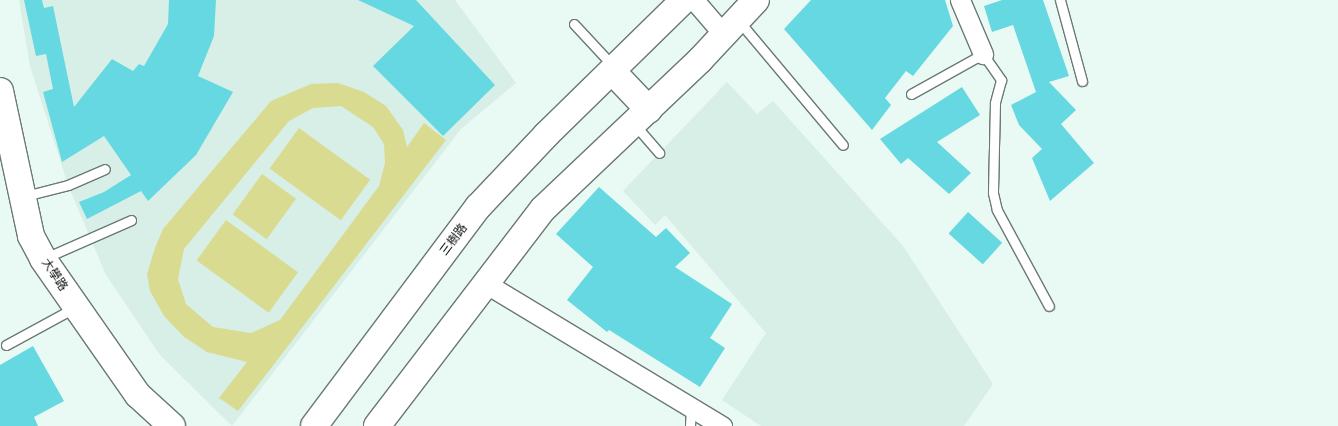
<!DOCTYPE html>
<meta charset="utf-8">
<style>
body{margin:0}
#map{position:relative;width:1338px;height:426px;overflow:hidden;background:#e9f9f3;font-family:Figtree,"Noto Sans TC",sans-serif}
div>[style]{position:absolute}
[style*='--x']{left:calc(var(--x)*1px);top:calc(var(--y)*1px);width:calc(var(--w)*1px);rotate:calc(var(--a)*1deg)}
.built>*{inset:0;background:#d7efe7}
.green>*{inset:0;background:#d9db90;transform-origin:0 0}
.building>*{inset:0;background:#66d8e1;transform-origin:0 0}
.roads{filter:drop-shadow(1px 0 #6b7974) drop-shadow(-1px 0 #6b7974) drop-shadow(0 1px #6b7974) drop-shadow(0 -1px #6b7974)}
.lane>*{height:9px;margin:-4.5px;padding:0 4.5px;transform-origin:4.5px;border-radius:4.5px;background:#fff}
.street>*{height:19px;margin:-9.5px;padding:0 9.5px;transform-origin:9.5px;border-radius:9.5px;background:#fff}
.secondary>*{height:26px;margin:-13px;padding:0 13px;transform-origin:13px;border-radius:13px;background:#fff}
span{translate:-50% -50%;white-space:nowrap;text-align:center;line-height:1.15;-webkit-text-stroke:4px #fff;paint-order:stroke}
.street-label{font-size:12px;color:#080d0b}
</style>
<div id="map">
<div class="built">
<i style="clip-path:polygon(19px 0,455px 0,516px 83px,461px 129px,232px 426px,160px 355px,106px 275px,68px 185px,30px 66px)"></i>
<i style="clip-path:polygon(727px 82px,757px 114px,773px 101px,903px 246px,993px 384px,964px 426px,761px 426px,722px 400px,766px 333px,665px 215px,655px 225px,623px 191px)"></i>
</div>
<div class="green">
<i style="clip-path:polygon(evenodd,338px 83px,364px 92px,386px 106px,403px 130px,407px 147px,424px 123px,446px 140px,238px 411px,219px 398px,247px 362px,207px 352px,184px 337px,164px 316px,150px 291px,147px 274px,155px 248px,163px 229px,271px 101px,311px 84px,338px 83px,341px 106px,373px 127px,384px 144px,385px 163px,379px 186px,280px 320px,251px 333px,213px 327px,186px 304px,178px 279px,184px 249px,289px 121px,313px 108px,341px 106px)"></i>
<i style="left:299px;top:128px;width:88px;height:50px;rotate:36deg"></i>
<i style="left:262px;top:174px;width:42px;height:50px;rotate:36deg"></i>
<i style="left:226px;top:220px;width:89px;height:50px;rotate:36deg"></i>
</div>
<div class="building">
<i style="clip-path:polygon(24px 0,42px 0,44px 8px,53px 6px,74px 107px,112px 59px,133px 71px,139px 64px,144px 66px,168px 24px,169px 0,216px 0,214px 36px,198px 76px,233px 92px,196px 155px,148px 201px,141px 191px,87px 219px,79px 202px,104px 192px,131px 175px,104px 136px,62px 162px,43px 92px,53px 89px,46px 54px,36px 56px)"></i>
<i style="clip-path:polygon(358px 0,416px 0,495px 85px,443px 136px,373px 66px,414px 26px)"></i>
<i style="clip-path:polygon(811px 0,945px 0,953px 26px,913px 76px,906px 71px,885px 98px,891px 105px,872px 130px,784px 29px)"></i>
<i style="clip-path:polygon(1002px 0,1043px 0,1069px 76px,1049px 82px,1076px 110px,1061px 124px,1094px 163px,1050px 201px,1032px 158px,1042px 149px,1019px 125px,1011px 105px,1036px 92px,1013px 25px,992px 32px,984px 6px)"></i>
<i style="clip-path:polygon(962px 87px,980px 115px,937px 142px,971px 173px,949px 194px,908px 158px,901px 164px,880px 139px)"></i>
<i style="clip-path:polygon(599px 187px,656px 237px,666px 228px,690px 253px,675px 267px,732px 304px,710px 338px,725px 348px,700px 387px,609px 330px,607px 332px,567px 300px,593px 267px,556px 234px)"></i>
<i style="left:968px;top:212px;width:46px;height:29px;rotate:42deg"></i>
<i style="clip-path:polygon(33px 346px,64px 401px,34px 417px,38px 426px,0 426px,0 365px)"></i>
</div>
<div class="roads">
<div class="lane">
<i style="--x:1060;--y:0;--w:84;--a:74.8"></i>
<i style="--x:738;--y:20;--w:163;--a:50"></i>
<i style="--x:574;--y:24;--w:57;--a:47.1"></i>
<i style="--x:911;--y:94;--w:82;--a:-29.1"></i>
<i style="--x:983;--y:54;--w:32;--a:55"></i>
<i style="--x:1001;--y:80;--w:24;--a:105"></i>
<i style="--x:995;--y:103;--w:90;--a:91.3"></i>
<i style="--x:993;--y:193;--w:17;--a:77"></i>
<i style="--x:997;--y:210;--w:109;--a:61.6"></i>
<i style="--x:635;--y:125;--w:37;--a:49"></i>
<i style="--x:25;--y:196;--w:44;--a:-14.3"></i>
<i style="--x:68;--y:185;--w:40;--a:-23.4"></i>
<i style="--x:45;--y:258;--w:94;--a:-23.8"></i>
<i style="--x:6;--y:345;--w:80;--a:-28.5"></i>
<i style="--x:690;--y:426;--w:19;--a:-87"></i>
</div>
<div class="street">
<i style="--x:694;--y:0;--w:46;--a:49.4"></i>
<i style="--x:960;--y:0;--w:59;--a:66.9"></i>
<i style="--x:485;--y:283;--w:277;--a:31.1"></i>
</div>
<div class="secondary">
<i style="--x:613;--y:72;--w:52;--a:46.5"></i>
<i style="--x:0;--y:91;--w:148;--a:77.9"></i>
<i style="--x:31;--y:236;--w:26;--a:62"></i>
<i style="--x:43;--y:259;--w:166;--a:55.1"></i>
<i style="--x:138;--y:395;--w:46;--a:42.4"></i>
<i style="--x:314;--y:426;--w:274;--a:-53.2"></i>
<i style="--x:478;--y:207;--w:99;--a:-46.6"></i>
<i style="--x:546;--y:135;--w:193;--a:-44.4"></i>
<i style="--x:377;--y:426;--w:273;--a:-52.6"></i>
<i style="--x:543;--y:209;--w:216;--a:-43.5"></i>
<i style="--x:700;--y:60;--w:82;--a:-47"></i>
</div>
</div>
<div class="street-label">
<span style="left:454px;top:240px;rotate:-53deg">三樹路</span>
<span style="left:54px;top:275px;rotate:56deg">大學路</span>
</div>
</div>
